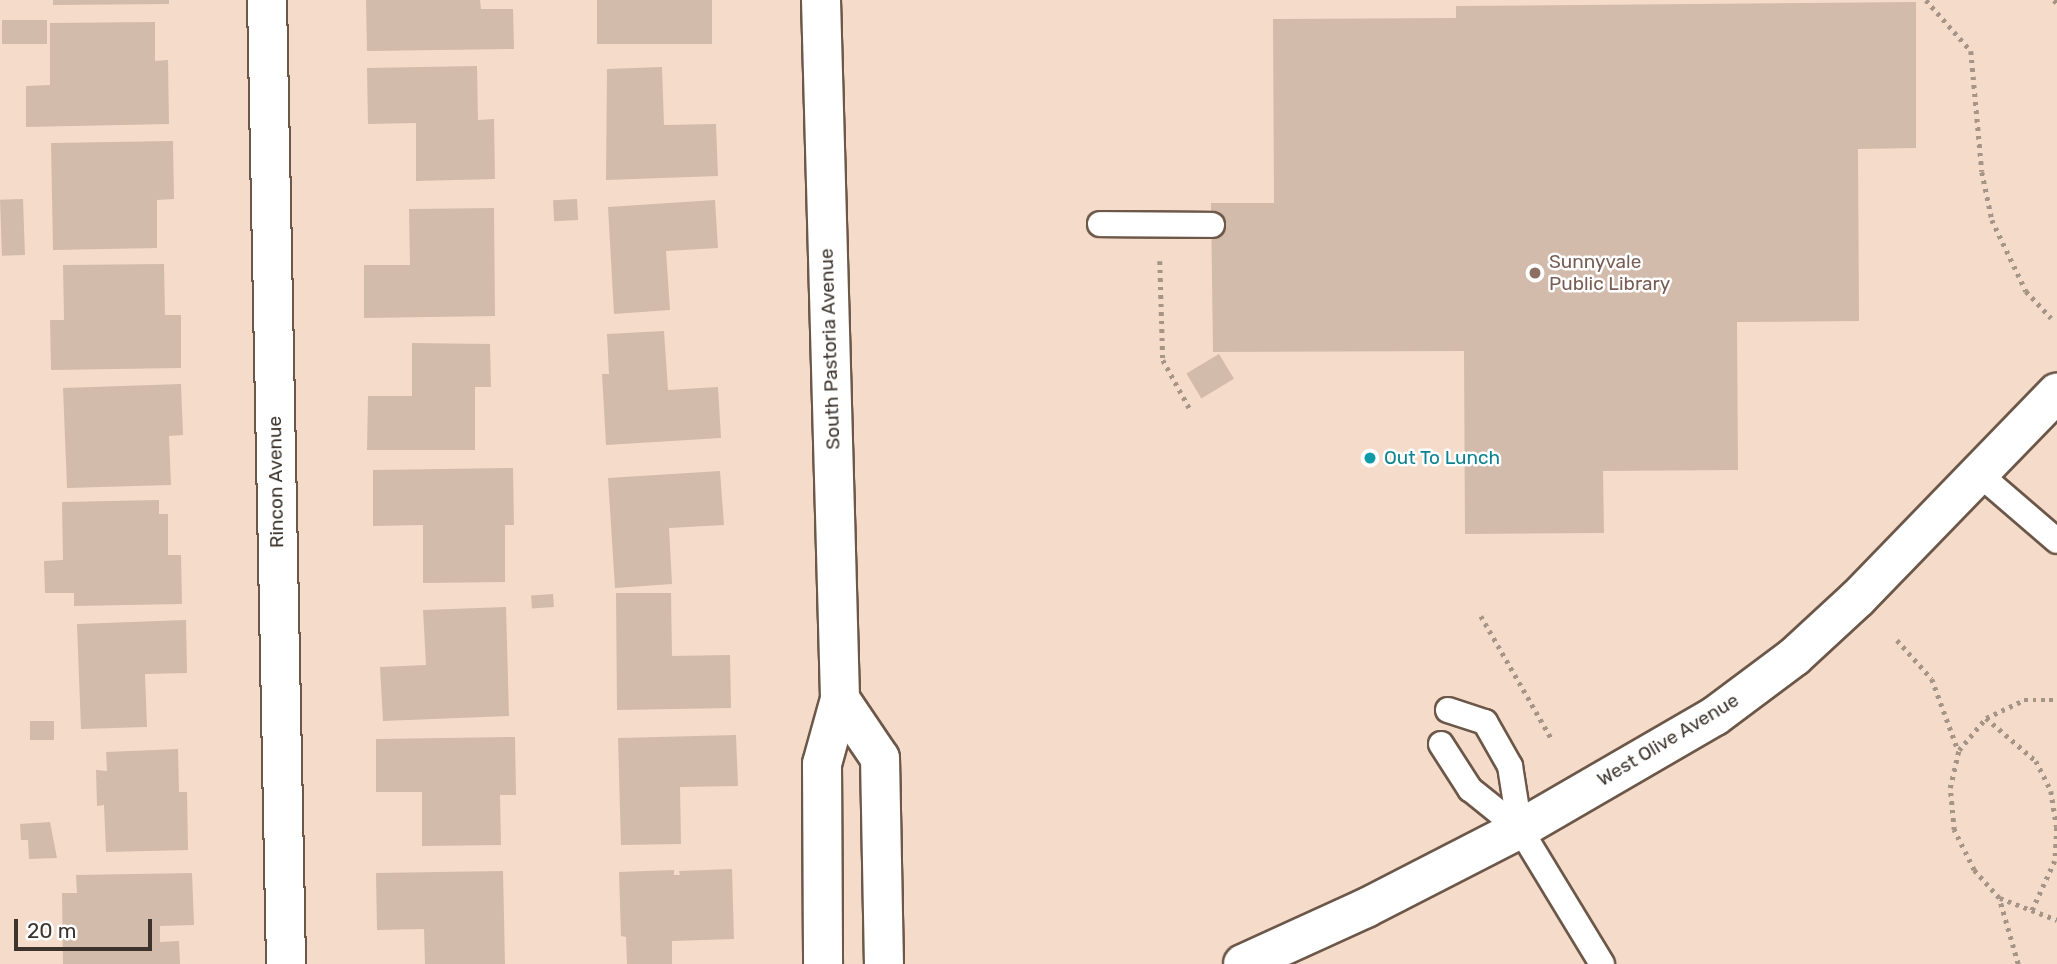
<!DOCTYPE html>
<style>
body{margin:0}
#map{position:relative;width:2057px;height:964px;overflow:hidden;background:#f4dbca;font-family:Rubik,sans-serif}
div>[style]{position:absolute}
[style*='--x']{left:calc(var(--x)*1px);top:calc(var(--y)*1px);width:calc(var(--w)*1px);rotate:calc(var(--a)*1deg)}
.building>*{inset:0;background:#d3bbab;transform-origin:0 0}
.path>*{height:4.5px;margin-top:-2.25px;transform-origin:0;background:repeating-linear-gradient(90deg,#a69487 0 3.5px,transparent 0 8.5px)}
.roads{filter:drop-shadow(2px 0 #6c5749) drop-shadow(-2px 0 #6c5749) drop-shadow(0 2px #6c5749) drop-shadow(0 -2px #6c5749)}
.lane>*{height:24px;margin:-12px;padding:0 12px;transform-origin:12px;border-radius:12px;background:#fff}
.street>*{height:38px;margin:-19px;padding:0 19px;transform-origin:19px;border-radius:19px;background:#fff}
.secondary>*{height:38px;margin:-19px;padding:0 19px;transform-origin:19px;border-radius:19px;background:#fff}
.dots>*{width:19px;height:19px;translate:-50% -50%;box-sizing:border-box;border:4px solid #fff;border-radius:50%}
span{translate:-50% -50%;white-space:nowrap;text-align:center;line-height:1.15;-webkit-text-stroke:5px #fff;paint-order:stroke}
.education-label{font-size:19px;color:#785e54}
.left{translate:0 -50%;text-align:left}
.street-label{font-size:19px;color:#3c332c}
.culture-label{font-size:19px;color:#0d838f}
.scale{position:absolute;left:14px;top:919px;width:138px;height:32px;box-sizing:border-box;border:4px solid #3c332c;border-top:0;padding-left:9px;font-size:21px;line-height:24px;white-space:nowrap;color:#3c332c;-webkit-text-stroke:5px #fff;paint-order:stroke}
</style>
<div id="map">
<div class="building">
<i style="clip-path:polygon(53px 0,169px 0,169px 4px,53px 5px)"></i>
<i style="clip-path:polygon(366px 0,480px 0,481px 9px,513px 9px,514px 49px,367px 51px)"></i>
<i style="left:597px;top:0;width:115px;height:44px"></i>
<i style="clip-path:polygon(1916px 2px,1916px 148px,1858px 149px,1859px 321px,1737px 322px,1738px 470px,1603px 471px,1604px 533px,1465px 534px,1464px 351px,1213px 352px,1211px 203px,1274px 203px,1273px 19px,1456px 18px,1456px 6px)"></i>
<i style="left:47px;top:20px;width:24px;height:45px;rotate:90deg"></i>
<i style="clip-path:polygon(155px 22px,155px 61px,168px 60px,169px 124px,26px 127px,26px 86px,50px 85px,50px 23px)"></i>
<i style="clip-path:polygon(477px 66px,478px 120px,494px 119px,495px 179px,416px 181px,416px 123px,368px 124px,367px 68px)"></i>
<i style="clip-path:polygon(662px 67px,664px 125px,716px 124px,718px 176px,606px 180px,607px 69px)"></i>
<i style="clip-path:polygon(173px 141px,174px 199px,157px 200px,157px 248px,53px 250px,51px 143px)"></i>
<i style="left:23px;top:199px;width:56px;height:23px;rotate:88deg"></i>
<i style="left:577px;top:199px;width:21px;height:24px;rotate:87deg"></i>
<i style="clip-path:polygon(715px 200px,718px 248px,666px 251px,670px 310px,614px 314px,608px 207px)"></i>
<i style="clip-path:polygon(494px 208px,495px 316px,364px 318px,364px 265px,410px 265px,409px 209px)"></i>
<i style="clip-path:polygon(164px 264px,165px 315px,181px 315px,181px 368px,51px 370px,50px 320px,64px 320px,63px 265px)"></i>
<i style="clip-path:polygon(664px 331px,668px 390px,718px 387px,721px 438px,606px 445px,602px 374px,609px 374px,607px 334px)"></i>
<i style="clip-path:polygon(412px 343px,490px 344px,491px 387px,475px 387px,475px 450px,367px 450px,368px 396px,412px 396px)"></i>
<i style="left:1219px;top:354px;width:29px;height:38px;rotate:59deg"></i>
<i style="clip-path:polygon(181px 384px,183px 435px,169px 436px,171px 485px,67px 488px,63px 388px)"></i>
<i style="clip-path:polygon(513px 468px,514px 525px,505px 525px,505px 582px,423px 583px,423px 525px,373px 526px,373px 470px)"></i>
<i style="clip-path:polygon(720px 471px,724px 525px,669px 528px,672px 584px,615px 588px,608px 478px)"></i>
<i style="clip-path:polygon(159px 500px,159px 514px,168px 514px,168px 555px,181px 555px,182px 604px,74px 606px,74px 593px,45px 593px,44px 561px,63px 560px,62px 502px)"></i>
<i style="clip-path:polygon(616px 593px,671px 593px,672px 656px,730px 655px,731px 708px,617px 710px)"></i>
<i style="left:553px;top:594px;width:13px;height:22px;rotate:86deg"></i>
<i style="clip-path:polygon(506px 607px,509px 716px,383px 721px,380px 667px,426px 665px,423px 610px)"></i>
<i style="clip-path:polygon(186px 620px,187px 673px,145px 674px,147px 727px,81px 729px,77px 624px)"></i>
<i style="left:30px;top:721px;width:24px;height:19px"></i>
<i style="clip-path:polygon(736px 735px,738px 786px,680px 787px,681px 844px,621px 845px,618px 738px)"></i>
<i style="clip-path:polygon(515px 737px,516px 795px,500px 795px,501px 845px,422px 846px,422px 792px,376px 792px,376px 739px)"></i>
<i style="clip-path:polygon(178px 749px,179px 792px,187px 792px,188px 850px,106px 852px,104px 805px,97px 806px,96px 770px,107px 771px,106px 752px)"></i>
<i style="clip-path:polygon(50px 822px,57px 858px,29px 859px,28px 840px,21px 840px,20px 824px)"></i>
<i style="clip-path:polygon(732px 869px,734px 939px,672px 941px,672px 964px,627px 964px,626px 937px,621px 936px,619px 872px,674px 870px,674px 875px,680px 875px,679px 871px)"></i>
<i style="clip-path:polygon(503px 871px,505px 964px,425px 964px,424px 929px,377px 930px,376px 873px)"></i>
<i style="clip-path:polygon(192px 873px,194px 925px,160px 926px,160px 942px,179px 941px,180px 964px,63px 964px,62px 893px,77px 893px,76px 875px)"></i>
</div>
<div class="path">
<i style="--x:1926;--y:0;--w:68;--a:48.6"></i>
<i style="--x:1971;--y:51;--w:121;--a:84.8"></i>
<i style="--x:1982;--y:172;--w:49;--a:78.2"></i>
<i style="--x:1992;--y:220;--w:79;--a:64.4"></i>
<i style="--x:2026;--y:291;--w:37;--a:47"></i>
<i style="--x:2054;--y:0;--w:4;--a:45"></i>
<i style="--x:1160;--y:261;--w:99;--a:88.3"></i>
<i style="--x:1163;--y:360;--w:58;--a:61.2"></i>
<i style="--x:1481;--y:616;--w:144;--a:60.1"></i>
<i style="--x:1897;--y:640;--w:52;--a:48.1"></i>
<i style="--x:1932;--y:679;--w:76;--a:69.9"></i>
<i style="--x:1986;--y:718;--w:66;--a:40.7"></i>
<i style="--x:2036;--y:761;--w:34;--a:63"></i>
<i style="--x:2051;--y:791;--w:36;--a:81"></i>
<i style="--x:2057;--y:827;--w:34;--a:93"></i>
<i style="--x:2055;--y:861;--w:57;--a:114.8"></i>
<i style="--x:2000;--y:898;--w:61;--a:21.1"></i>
<i style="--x:2018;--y:964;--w:69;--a:-106.1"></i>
<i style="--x:1999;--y:898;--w:38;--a:-132"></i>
<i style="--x:1974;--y:870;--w:45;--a:-116.6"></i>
<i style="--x:1954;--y:830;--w:42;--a:-95.4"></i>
<i style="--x:1950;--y:788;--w:39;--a:-77"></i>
<i style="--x:1959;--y:750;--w:42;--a:-49.8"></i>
<i style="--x:1986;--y:718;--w:42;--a:-25.3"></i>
<i style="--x:2024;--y:700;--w:33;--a:0"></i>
</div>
<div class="roads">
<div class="lane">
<i style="--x:1100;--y:224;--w:112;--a:0.5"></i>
<i style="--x:1978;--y:473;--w:104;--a:40.7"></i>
<i style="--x:1448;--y:710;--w:39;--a:18"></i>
<i style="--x:1485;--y:722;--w:51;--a:60.4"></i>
<i style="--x:1510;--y:766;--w:64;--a:81"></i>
<i style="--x:1441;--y:744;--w:54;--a:57.2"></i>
<i style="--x:1470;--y:789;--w:64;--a:38.7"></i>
<i style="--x:1520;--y:829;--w:158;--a:58.7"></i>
</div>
<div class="street">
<i style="--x:267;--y:0;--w:964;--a:88.87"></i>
<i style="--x:1243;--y:964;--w:135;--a:-24.5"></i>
<i style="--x:1366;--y:908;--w:173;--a:-27.2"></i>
<i style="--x:1520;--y:829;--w:225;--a:-30.1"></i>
<i style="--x:1715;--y:716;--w:99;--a:-36.8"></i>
<i style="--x:1794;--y:657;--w:87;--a:-42.7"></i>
<i style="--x:1858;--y:598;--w:286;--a:-45.9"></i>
</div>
<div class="secondary">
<i style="--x:821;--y:0;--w:699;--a:88.44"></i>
<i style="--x:840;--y:699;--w:67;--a:105.5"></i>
<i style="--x:822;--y:764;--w:200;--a:89.7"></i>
<i style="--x:840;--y:699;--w:71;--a:55.9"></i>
<i style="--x:880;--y:758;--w:206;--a:88.9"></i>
</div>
</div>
<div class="dots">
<i style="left:1535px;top:273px;background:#8d6e63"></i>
<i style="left:1370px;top:458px;background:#0f9aa8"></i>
</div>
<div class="education-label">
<span class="left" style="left:1549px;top:273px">Sunnyvale<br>Public Library</span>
</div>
<div class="street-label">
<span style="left:830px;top:349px;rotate:-92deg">South Pastoria Avenue</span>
<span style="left:276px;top:482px;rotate:-91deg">Rincon Avenue</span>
<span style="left:1668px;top:740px;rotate:-31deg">West Olive Avenue</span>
</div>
<div class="culture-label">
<span class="left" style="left:1384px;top:458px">Out To Lunch</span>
</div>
<div class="scale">20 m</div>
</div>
